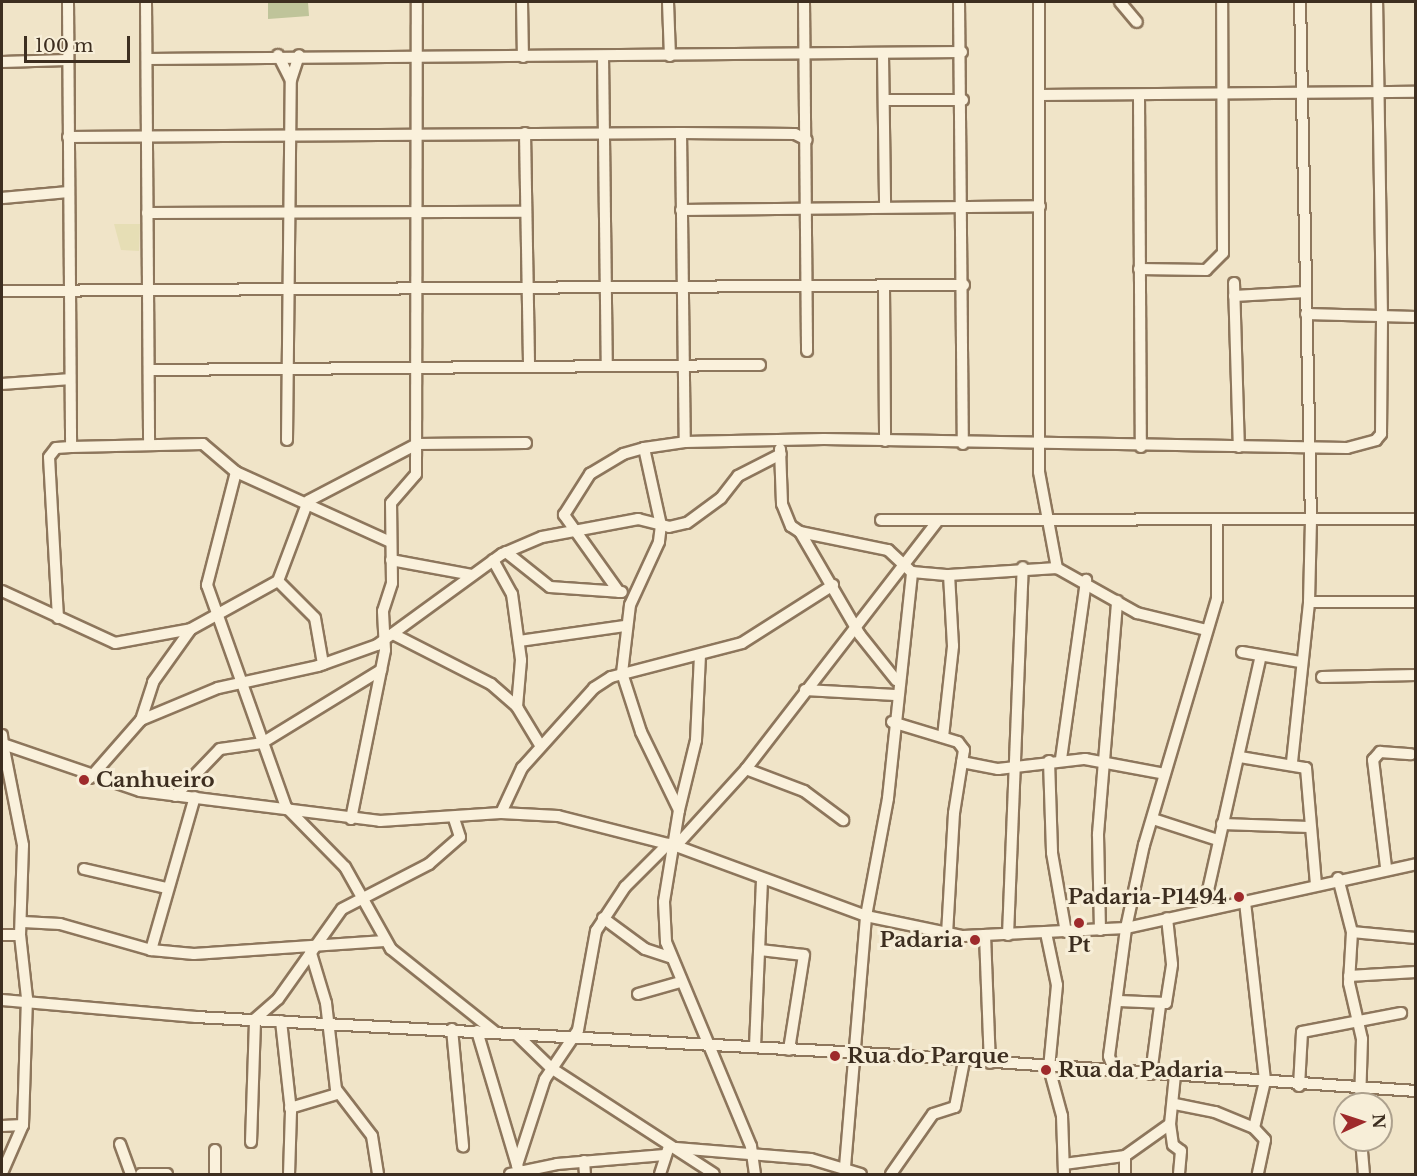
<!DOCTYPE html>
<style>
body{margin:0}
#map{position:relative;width:1417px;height:1176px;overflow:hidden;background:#f0e4c8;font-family:"Libre Baskerville",serif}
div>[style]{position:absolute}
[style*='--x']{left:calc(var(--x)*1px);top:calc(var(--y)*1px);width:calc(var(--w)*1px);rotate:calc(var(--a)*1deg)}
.farmland>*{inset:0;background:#e6deb5}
.cemetery>*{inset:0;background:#bfc49a}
.roads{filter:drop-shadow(2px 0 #8d765c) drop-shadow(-2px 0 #8d765c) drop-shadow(0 2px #8d765c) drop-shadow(0 -2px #8d765c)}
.minor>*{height:10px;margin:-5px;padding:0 5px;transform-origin:5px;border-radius:5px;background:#faf1dc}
.dots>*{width:16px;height:16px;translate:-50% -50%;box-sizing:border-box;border:3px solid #f7eed8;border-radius:50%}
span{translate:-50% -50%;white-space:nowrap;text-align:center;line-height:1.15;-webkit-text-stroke:6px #f7eed8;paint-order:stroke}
.poi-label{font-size:21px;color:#3d2e20;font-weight:700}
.left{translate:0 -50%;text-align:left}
.right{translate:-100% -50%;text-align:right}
.frame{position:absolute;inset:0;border:3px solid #3d2e20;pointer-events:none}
.north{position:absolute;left:1333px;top:1092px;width:60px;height:60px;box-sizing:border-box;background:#f7eed8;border:2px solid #ada18e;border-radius:50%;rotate:87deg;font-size:16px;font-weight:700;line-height:24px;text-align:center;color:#3d2e20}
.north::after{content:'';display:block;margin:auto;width:21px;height:27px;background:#9e2a2b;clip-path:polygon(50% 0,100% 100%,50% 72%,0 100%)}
.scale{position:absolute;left:24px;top:36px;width:106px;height:27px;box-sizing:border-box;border:3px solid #3d2e20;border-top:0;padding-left:8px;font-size:18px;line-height:21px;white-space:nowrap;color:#3d2e20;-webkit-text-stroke:4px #f7eed8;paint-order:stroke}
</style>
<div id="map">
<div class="farmland">
<i style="clip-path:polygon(114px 224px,140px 224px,139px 251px,121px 250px)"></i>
</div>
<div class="cemetery">
<i style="clip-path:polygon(268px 2px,308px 2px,309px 16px,268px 19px)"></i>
</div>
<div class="roads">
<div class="minor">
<i style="--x:68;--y:2;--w:445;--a:89.6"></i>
<i style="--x:71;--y:447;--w:132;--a:-1.3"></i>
<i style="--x:203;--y:444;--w:43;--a:40.3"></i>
<i style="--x:236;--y:472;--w:169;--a:24.4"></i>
<i style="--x:146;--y:2;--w:443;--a:89.6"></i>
<i style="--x:522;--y:2;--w:55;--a:89"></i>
<i style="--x:668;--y:2;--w:54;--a:87.9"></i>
<i style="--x:804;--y:2;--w:349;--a:89.5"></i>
<i style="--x:959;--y:2;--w:442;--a:89.5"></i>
<i style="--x:1039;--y:2;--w:470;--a:90"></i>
<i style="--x:1039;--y:472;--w:98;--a:79.4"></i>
<i style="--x:1120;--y:2;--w:26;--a:50"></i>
<i style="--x:278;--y:55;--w:28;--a:63"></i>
<i style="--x:883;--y:55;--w:152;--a:89.2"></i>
<i style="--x:603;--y:56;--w:310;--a:89.3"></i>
<i style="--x:147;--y:59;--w:815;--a:-0.49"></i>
<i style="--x:2;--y:62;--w:65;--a:-1.8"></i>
<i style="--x:1040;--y:95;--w:376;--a:-0.5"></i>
<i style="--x:1139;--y:96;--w:351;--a:89.7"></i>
<i style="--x:884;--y:100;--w:79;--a:0"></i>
<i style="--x:525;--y:133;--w:233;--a:89"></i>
<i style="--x:681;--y:133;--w:309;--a:89.3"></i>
<i style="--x:68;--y:137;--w:613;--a:-0.37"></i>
<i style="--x:681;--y:133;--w:114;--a:0.5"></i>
<i style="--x:795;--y:134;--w:13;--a:27"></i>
<i style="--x:2;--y:198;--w:67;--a:-5.1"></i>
<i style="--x:681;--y:210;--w:359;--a:-0.6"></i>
<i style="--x:147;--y:213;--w:379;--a:-0.2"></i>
<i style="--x:1139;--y:269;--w:67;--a:0.9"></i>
<i style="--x:1206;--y:270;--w:24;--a:-45"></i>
<i style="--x:1223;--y:253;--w:251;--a:-90.2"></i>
<i style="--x:1234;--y:283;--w:164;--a:88.3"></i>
<i style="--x:884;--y:287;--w:154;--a:89.6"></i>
<i style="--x:2;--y:291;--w:962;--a:-0.36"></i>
<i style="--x:1234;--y:296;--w:72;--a:-3.2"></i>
<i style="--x:1306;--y:314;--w:110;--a:1.6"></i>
<i style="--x:149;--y:370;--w:611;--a:-0.47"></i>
<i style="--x:2;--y:384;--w:68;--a:-4.2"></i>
<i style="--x:287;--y:440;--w:360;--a:-89.4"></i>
<i style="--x:291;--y:80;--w:26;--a:-72"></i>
<i style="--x:644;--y:448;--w:79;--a:77.6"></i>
<i style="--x:661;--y:525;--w:17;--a:97"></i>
<i style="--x:659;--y:542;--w:69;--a:114.7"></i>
<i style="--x:630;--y:605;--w:68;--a:96.7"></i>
<i style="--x:622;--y:673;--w:62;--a:72.1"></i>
<i style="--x:641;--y:732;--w:87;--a:64"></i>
<i style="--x:679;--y:810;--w:93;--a:99.3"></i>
<i style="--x:664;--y:902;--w:40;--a:87.1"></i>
<i style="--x:666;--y:942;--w:221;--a:67.4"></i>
<i style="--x:751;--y:1146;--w:28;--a:82"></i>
<i style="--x:780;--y:449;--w:55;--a:87.9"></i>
<i style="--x:782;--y:504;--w:24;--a:68"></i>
<i style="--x:791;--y:526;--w:11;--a:34"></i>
<i style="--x:800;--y:532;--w:90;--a:11.6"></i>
<i style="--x:888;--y:550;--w:33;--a:43"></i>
<i style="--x:912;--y:572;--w:37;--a:5"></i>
<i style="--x:949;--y:575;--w:108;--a:-3.7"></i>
<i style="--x:1057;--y:568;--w:92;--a:29.4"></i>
<i style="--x:1137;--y:613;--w:72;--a:13.7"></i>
<i style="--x:236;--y:472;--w:117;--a:104.4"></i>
<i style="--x:207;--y:585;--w:236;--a:70.4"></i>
<i style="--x:286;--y:807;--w:84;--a:45.5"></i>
<i style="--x:345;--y:867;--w:94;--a:60.7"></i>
<i style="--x:391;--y:949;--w:133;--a:38.6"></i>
<i style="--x:881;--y:520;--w:535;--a:-0.11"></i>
<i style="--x:800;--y:532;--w:119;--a:59.8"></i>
<i style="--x:860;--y:635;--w:58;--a:51.3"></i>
<i style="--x:506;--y:552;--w:56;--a:38.5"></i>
<i style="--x:550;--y:587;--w:72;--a:4"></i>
<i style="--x:391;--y:560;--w:82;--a:10.5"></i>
<i style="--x:493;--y:560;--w:39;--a:61"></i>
<i style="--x:512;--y:594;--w:67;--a:82.2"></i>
<i style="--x:521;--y:660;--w:47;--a:94.9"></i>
<i style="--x:278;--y:581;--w:52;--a:45"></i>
<i style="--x:315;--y:618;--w:47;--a:80.1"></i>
<i style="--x:2;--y:591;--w:124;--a:24.7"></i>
<i style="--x:115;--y:643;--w:77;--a:-10.4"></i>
<i style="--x:619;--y:592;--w:95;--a:-125.5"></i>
<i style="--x:564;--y:515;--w:49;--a:-57.6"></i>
<i style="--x:590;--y:474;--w:39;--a:-31"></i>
<i style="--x:623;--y:454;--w:22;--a:-16"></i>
<i style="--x:644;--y:448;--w:41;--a:-8.3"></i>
<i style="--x:685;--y:442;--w:139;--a:-1.2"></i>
<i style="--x:824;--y:439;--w:523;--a:0.99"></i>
<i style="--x:1347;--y:448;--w:30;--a:-15"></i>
<i style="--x:1376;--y:440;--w:8;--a:-50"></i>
<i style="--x:1381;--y:434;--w:118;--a:-89.5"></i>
<i style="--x:1382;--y:316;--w:314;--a:-90.9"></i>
<i style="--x:1309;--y:602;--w:107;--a:0"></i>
<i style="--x:58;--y:618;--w:161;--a:-93.2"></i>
<i style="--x:49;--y:457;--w:11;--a:-52"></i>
<i style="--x:56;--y:448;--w:15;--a:-4"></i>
<i style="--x:393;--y:634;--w:110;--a:27"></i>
<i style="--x:491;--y:684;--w:35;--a:41"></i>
<i style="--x:517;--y:707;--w:44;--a:58.8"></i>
<i style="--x:519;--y:641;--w:107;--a:-8.1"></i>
<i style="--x:1242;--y:652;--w:59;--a:9.8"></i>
<i style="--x:1322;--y:677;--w:94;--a:-1.2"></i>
<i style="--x:805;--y:690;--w:90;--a:3.2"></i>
<i style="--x:141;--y:720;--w:40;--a:-72"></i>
<i style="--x:153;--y:682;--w:65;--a:-54.4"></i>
<i style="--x:191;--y:629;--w:99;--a:-28.9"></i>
<i style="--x:278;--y:581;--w:85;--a:-69.4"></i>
<i style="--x:308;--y:501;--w:123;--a:-27.6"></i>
<i style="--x:417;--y:444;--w:109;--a:-0.5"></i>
<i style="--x:892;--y:722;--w:69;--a:16.9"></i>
<i style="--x:958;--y:742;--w:10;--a:53"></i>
<i style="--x:964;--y:750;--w:64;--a:99"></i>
<i style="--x:954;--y:813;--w:121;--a:93.3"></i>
<i style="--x:2;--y:735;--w:9;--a:84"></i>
<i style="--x:3;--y:744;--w:145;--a:18.9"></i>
<i style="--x:140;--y:791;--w:242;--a:7.1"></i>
<i style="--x:380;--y:821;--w:121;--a:-3.8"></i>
<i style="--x:501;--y:813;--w:57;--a:3"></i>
<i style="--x:558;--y:816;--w:122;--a:14.3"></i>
<i style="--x:676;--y:846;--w:202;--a:20.2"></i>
<i style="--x:866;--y:916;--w:99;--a:11.7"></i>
<i style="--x:963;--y:936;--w:163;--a:-2.8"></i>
<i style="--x:1126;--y:928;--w:297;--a:-12.4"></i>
<i style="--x:943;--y:737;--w:92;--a:-83.7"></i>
<i style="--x:953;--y:646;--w:71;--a:-93.2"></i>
<i style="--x:1240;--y:757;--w:67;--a:9.5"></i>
<i style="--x:1306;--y:768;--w:116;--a:85.1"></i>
<i style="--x:1061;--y:759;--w:181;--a:-82"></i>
<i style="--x:1049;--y:761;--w:92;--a:88.1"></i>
<i style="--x:1052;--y:853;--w:80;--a:80"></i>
<i style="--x:962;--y:762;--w:37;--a:11"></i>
<i style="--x:998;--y:769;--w:88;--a:-6.6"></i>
<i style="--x:1085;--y:759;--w:81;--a:10.6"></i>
<i style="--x:1292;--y:762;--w:161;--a:-83.9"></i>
<i style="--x:1309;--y:602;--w:81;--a:-88.6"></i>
<i style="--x:1311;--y:521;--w:519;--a:-91.21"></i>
<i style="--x:746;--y:769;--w:62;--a:20.8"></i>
<i style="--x:804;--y:791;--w:49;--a:36.6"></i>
<i style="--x:90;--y:778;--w:77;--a:-48.7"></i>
<i style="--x:141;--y:720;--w:83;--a:-22.6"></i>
<i style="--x:218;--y:688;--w:102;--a:-12.4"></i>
<i style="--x:318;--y:666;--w:63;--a:-19.6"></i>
<i style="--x:377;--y:645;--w:155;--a:-36.1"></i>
<i style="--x:502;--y:554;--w:43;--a:-23"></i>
<i style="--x:542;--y:537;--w:98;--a:-10.6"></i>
<i style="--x:638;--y:519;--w:32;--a:14"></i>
<i style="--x:669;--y:527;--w:18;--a:-13"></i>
<i style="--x:687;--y:523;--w:42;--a:-36.3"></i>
<i style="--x:721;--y:498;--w:28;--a:-52"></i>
<i style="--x:738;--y:476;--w:48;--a:-27.1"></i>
<i style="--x:175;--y:796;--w:65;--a:-46.2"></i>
<i style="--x:220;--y:749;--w:42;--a:-8.1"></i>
<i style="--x:262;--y:743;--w:140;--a:-31.5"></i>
<i style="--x:679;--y:810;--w:72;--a:-76.3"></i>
<i style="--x:696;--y:740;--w:84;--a:-87.3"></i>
<i style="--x:501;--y:813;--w:50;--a:-65"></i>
<i style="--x:522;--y:768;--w:108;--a:-48"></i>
<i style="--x:594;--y:688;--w:20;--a:-33"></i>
<i style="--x:611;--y:677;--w:135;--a:-14.5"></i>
<i style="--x:742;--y:643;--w:108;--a:-32.5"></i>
<i style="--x:351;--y:819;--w:172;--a:-78.6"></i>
<i style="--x:385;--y:650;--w:39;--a:-93"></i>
<i style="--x:383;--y:611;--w:29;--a:-72"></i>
<i style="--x:392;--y:583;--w:80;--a:-90.7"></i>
<i style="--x:391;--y:503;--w:38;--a:-49"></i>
<i style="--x:416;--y:474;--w:472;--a:-89.9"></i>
<i style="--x:1153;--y:819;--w:68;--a:17.9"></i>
<i style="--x:1222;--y:824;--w:87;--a:2"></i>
<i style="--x:676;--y:846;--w:104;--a:-47.7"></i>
<i style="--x:746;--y:769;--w:314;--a:-52.3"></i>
<i style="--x:1386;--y:867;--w:108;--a:-96.9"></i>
<i style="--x:1373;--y:760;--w:11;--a:-49"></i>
<i style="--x:1380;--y:752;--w:31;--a:4"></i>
<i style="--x:84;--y:869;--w:84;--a:13"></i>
<i style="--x:1338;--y:878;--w:56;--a:75.5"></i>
<i style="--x:1352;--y:932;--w:51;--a:93.4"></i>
<i style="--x:1349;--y:983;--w:57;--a:76.9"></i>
<i style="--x:1362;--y:1039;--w:65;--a:91.8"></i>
<i style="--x:1245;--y:902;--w:180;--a:83.6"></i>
<i style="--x:1265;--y:1081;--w:48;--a:103.2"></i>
<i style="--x:1254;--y:1128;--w:16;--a:47"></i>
<i style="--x:1265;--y:1140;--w:35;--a:102"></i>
<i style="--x:1204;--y:908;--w:258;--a:-77.3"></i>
<i style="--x:603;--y:918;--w:52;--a:36.4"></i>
<i style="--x:645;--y:949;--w:28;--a:18"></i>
<i style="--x:23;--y:922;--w:37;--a:3"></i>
<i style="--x:60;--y:924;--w:95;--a:15.9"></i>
<i style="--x:151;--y:950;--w:43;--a:5.3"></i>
<i style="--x:194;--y:954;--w:191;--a:-3.9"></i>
<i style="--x:1100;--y:930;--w:96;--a:-91.2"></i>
<i style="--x:1098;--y:834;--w:234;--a:-85.3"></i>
<i style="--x:1352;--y:932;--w:64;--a:5.4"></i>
<i style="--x:1046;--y:933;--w:53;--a:78.1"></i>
<i style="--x:1057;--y:985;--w:83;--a:95.5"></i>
<i style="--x:1049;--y:1068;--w:50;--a:74.8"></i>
<i style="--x:1062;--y:1116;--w:58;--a:88"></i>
<i style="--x:2;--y:935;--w:18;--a:0"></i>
<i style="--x:985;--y:935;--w:128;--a:87.8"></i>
<i style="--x:1008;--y:935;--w:368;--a:-87.7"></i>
<i style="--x:151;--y:950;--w:159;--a:-74"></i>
<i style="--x:310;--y:950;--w:55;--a:73.2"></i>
<i style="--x:326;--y:1003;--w:87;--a:83.4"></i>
<i style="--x:336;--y:1089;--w:59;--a:52.5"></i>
<i style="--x:372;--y:1136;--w:38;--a:81"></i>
<i style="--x:760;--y:950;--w:44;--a:6.5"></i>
<i style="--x:804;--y:955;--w:96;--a:99"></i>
<i style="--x:1349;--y:976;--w:67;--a:-3.4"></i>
<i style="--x:638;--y:994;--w:44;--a:-15.9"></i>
<i style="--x:2;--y:1000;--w:195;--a:5"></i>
<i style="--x:196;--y:1017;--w:685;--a:3.1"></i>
<i style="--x:880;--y:1054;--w:537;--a:3.95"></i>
<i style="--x:1119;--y:1001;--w:47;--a:2.4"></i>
<i style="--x:1166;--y:1003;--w:39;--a:-81"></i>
<i style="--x:1172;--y:964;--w:46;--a:-96.2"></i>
<i style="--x:281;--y:1021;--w:91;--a:83.7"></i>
<i style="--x:291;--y:1111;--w:63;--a:91.8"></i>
<i style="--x:452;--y:1029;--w:118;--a:84.6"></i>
<i style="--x:477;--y:1031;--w:140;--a:73.4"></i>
<i style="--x:517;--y:1035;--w:47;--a:44.1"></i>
<i style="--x:551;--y:1068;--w:194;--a:33"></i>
<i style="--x:755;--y:1047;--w:167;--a:-87.6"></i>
<i style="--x:1115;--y:1072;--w:17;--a:-111"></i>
<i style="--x:1109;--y:1056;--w:129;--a:-82.4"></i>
<i style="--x:1126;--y:928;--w:85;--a:-77.8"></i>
<i style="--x:1144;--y:845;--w:257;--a:-73.5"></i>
<i style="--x:1217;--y:599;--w:77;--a:-90"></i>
<i style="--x:1151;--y:1074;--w:69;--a:-82.5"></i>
<i style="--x:1175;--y:1075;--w:49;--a:95.8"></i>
<i style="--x:1170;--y:1124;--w:21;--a:82"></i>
<i style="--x:1173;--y:1145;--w:10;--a:37"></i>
<i style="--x:1181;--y:1151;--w:23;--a:95"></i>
<i style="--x:1299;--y:1086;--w:54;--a:-86.8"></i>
<i style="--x:1302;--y:1032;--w:101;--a:-10.9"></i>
<i style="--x:1175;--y:1104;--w:41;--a:11.3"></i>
<i style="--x:1215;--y:1112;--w:42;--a:22.3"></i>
<i style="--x:290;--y:1108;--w:49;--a:-16.6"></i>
<i style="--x:2;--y:1126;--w:21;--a:-3"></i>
<i style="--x:1361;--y:1140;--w:34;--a:85"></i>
<i style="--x:251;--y:1142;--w:123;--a:-88.1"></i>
<i style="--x:255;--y:1019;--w:30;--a:-41"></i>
<i style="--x:278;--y:999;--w:110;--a:-54.6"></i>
<i style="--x:342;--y:909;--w:98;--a:-27.3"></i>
<i style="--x:429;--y:864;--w:41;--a:-41.1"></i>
<i style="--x:460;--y:837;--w:20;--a:-108"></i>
<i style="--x:120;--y:1144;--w:32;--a:70"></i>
<i style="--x:676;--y:1148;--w:135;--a:4.7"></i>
<i style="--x:811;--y:1159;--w:52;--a:16.7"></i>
<i style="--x:215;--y:1150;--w:24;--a:90"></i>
<i style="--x:584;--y:1161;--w:13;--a:86"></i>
<i style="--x:1064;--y:1164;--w:62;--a:-7.5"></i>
<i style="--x:1125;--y:1156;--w:55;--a:-35.4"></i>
<i style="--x:845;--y:1167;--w:252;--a:-85.2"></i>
<i style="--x:866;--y:916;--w:120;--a:-79.4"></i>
<i style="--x:888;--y:798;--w:227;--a:-83.9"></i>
<i style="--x:2;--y:1173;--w:52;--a:-66.4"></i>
<i style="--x:23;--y:1125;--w:127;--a:-88.2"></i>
<i style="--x:27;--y:998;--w:63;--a:-96.3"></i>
<i style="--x:20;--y:935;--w:90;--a:-88.1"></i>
<i style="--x:23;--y:845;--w:103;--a:-101.2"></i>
<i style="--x:141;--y:1174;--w:26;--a:0"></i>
<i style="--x:510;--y:1174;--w:48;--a:-12"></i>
<i style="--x:557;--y:1164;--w:108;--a:-4.8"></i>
<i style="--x:520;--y:1174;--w:9;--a:-108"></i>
<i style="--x:517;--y:1165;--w:90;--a:-72"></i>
<i style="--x:545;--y:1079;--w:59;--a:-56"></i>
<i style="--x:578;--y:1030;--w:101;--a:-79.7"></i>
<i style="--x:596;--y:931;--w:53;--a:-56.6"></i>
<i style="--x:625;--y:887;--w:61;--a:-45"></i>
<i style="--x:660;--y:1174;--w:26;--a:-72"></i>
<i style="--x:891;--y:1174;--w:73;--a:-55"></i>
<i style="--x:933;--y:1114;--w:23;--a:-18"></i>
<i style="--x:955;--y:1107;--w:47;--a:-78.9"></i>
<i style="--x:1125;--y:1174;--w:18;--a:-90"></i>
</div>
</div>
<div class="dots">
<i style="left:84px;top:780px;background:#9e2a2b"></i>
<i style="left:1239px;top:897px;background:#9e2a2b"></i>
<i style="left:1079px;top:923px;background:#9e2a2b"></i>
<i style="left:975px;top:940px;background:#9e2a2b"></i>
<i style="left:835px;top:1056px;background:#9e2a2b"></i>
<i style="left:1046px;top:1070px;background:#9e2a2b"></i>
</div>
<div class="poi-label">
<span class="left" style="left:96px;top:780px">Canhueiro</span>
<span class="right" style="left:1227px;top:897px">Padaria-P1494</span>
<span class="right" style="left:963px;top:940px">Padaria</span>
<span style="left:1079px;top:945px">Pt</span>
<span class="left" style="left:847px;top:1056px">Rua do Parque</span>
<span class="left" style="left:1058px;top:1070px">Rua da Padaria</span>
</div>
<div class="frame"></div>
<div class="north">N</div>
<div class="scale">100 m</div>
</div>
